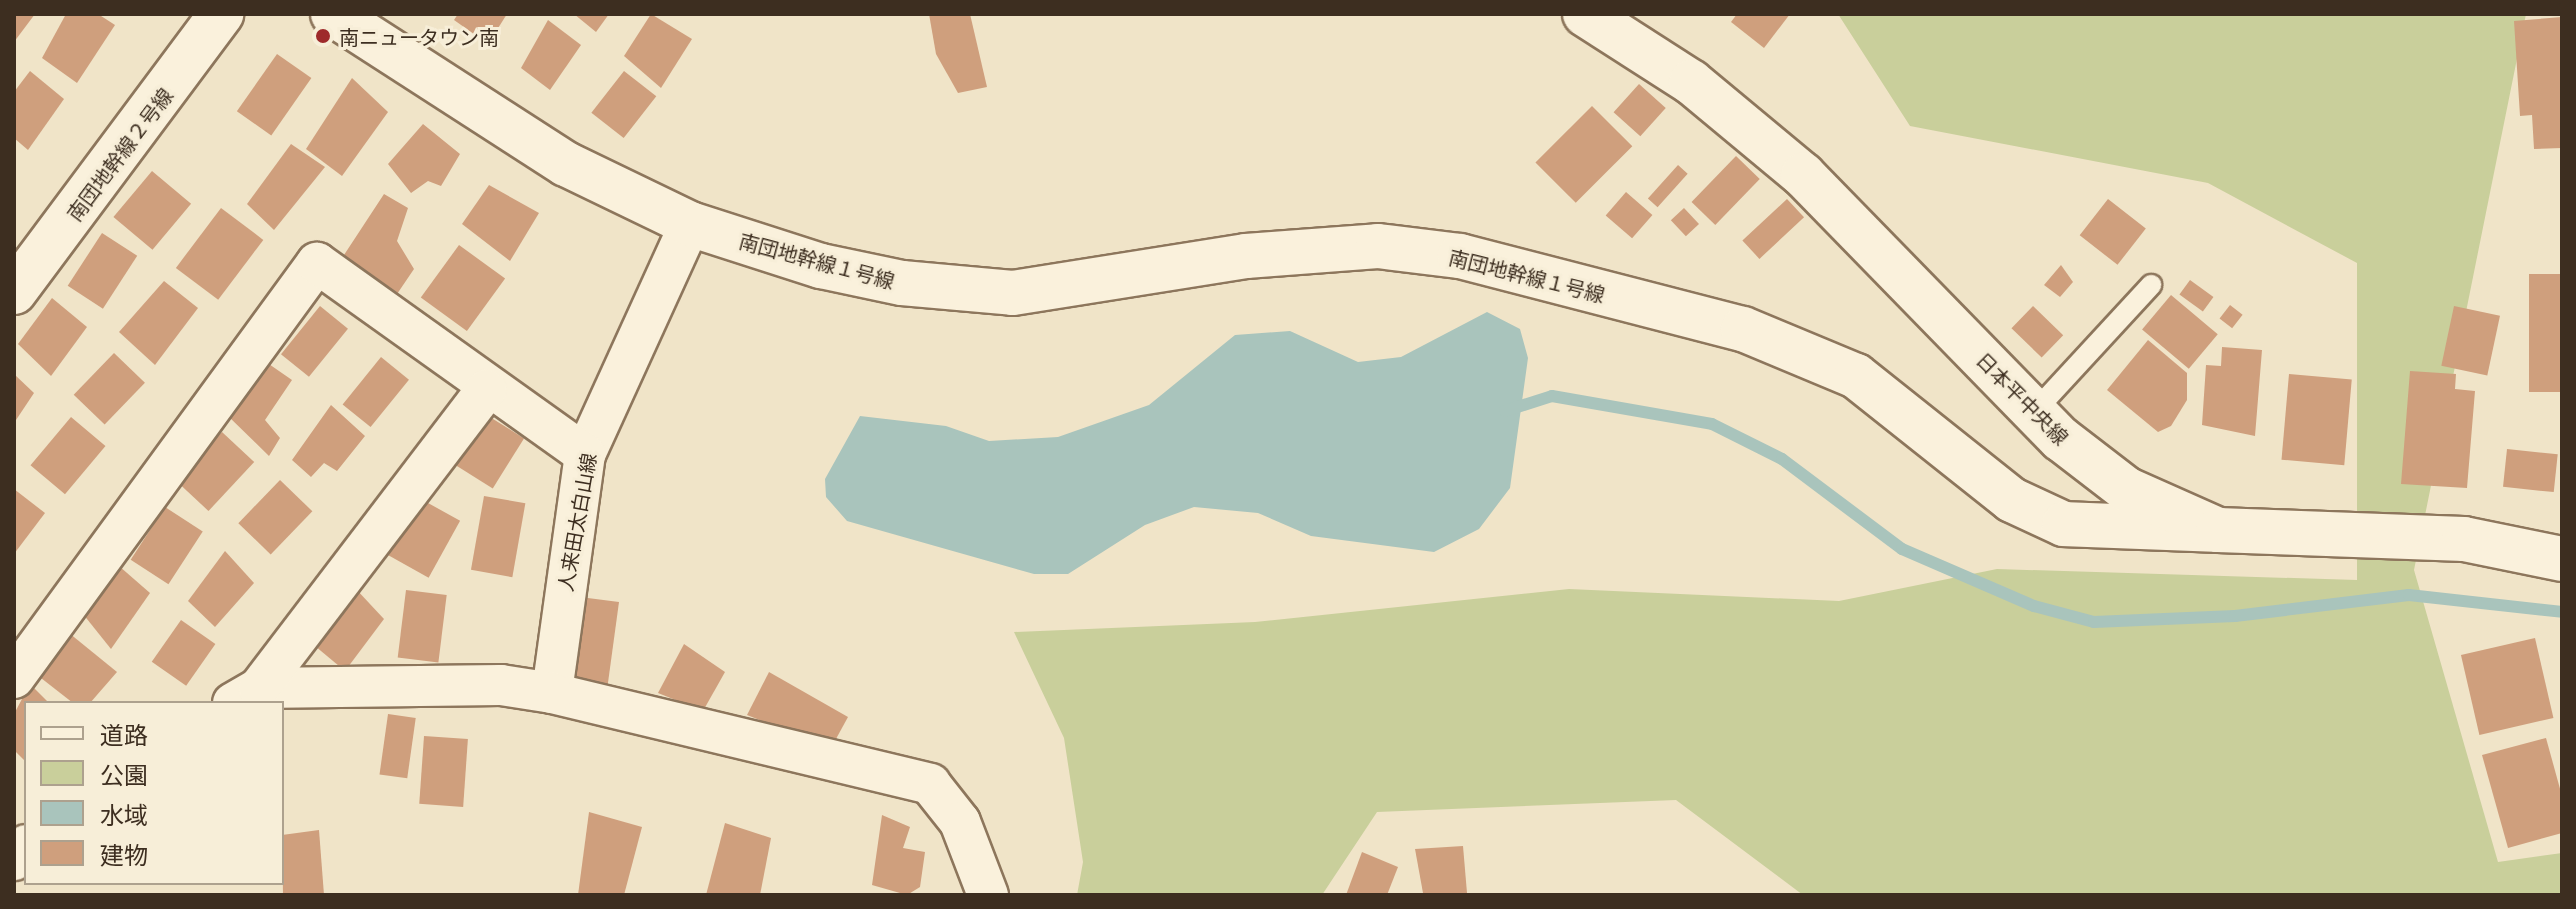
<!DOCTYPE html>
<meta charset="utf-8">
<style>
body{margin:0}
#map{position:relative;width:2576px;height:909px;overflow:hidden;background:#f0e4c8;font-family:Georgia,"Noto Sans JP",serif}
div>[style]{position:absolute}
[style*='--x']{left:calc(var(--x)*1px);top:calc(var(--y)*1px);width:calc(var(--w)*1px);rotate:calc(var(--a)*1deg)}
.green>*{inset:0;background:#c9cf9b}
.water>*{inset:0;background:#a9c4bc}
.stream>*{height:12px;margin:-6px;padding:0 6px;transform-origin:6px;border-radius:6px;background:#a9c4bc}
.building>*{inset:0;background:#cf9f7d;transform-origin:0 0}
.roads{filter:drop-shadow(2px 0 #8d765c) drop-shadow(-2px 0 #8d765c) drop-shadow(0 2px #8d765c) drop-shadow(0 -2px #8d765c)}
.lane>*{height:20px;margin:-10px;padding:0 10px;transform-origin:10px;border-radius:10px;background:#faf1dc}
.street>*{height:40px;margin:-20px;padding:0 20px;transform-origin:20px;border-radius:20px;background:#faf1dc}
.secondary>*{height:44px;margin:-22px;padding:0 22px;transform-origin:22px;border-radius:22px;background:#faf1dc}
.dots>*{width:22px;height:22px;translate:-50% -50%;box-sizing:border-box;border:4px solid #f7eed8;border-radius:50%}
span{translate:-50% -50%;white-space:nowrap;text-align:center;line-height:1.15;-webkit-text-stroke:6px #f7eed8;paint-order:stroke}
.poi-label{font-size:20px;color:#3d2e20}
.left{translate:0 -50%;text-align:left}
.street-label{font-size:20px;color:#3d2e20}
.frame{position:absolute;inset:0;border:16px solid #3d2e20;pointer-events:none}
.legend{position:absolute;left:24px;top:701px;width:260px;height:184px;box-sizing:border-box;background:#f7eed8;border:2px solid #ada18e;margin:0;padding:10px 14px;list-style:none;font-size:24px;color:#3d2e20}
.legend li{display:flex;align-items:center;gap:16px;height:40px}
.legend b{width:40px;border:2px solid #ada18e}
</style>
<div id="map">
<div class="green">
<i style="clip-path:polygon(1838px 14px,2526px 14px,2414px 570px,2498px 862px,2562px 853px,2562px 895px,1803px 895px,1676px 800px,1377px 812px,1322px 895px,1077px 895px,1083px 862px,1064px 738px,1014px 632px,1255px 622px,1569px 589px,1839px 601px,1997px 569px,2357px 580px,2357px 263px,2208px 183px,1910px 126px)"></i>
</div>
<div class="water">
<i style="clip-path:polygon(1487px 312px,1520px 329px,1528px 358px,1510px 488px,1479px 529px,1434px 552px,1311px 536px,1258px 513px,1194px 507px,1145px 525px,1068px 574px,1034px 574px,847px 521px,826px 497px,825px 479px,860px 416px,946px 426px,989px 441px,1058px 437px,1149px 405px,1235px 335px,1290px 331px,1358px 362px,1401px 357px)"></i>
</div>
<div class="stream">
<i style="--x:1505;--y:411;--w:49;--a:-17.7"></i>
<i style="--x:1552;--y:396;--w:162;--a:9.9"></i>
<i style="--x:1712;--y:424;--w:78;--a:26.6"></i>
<i style="--x:1782;--y:459;--w:150;--a:36.9"></i>
<i style="--x:1902;--y:549;--w:144;--a:23.4"></i>
<i style="--x:2034;--y:606;--w:62;--a:14.9"></i>
<i style="--x:2094;--y:622;--w:141;--a:-2.4"></i>
<i style="--x:2235;--y:616;--w:175;--a:-6.9"></i>
<i style="--x:2409;--y:595;--w:154;--a:6.3"></i>
</div>
<div class="building">
<i style="clip-path:polygon(14px 14px,35px 14px,14px 42px)"></i>
<i style="clip-path:polygon(66px 14px,98px 14px,115px 25px,77px 83px,42px 58px)"></i>
<i style="clip-path:polygon(458px 14px,507px 14px,488px 44px,454px 20px)"></i>
<i style="clip-path:polygon(574px 14px,609px 14px,596px 32px)"></i>
<i style="clip-path:polygon(651px 14px,692px 39px,661px 88px,624px 56px)"></i>
<i style="clip-path:polygon(929px 14px,970px 14px,987px 87px,958px 93px,936px 54px)"></i>
<i style="clip-path:polygon(1737px 14px,1790px 14px,1764px 48px,1731px 22px)"></i>
<i style="clip-path:polygon(2562px 17px,2562px 148px,2534px 149px,2532px 115px,2520px 116px,2514px 21px)"></i>
<i style="clip-path:polygon(548px 20px,581px 45px,550px 90px,521px 68px)"></i>
<i style="left:277px;top:54px;width:42px;height:70px;rotate:35deg"></i>
<i style="clip-path:polygon(30px 71px,64px 99px,28px 150px,14px 138px,14px 92px)"></i>
<i style="left:624px;top:71px;width:41px;height:53px;rotate:38deg"></i>
<i style="clip-path:polygon(352px 78px,388px 112px,342px 176px,306px 149px)"></i>
<i style="left:1639px;top:84px;width:36px;height:38px;rotate:42deg"></i>
<i style="left:1592px;top:106px;width:57px;height:80px;rotate:45deg"></i>
<i style="clip-path:polygon(423px 124px,460px 154px,441px 186px,428px 181px,411px 193px,388px 164px)"></i>
<i style="clip-path:polygon(291px 144px,325px 167px,274px 230px,247px 204px)"></i>
<i style="left:1736px;top:156px;width:33px;height:64px;rotate:44deg"></i>
<i style="left:1678px;top:165px;width:13px;height:45px;rotate:42deg"></i>
<i style="left:152px;top:171px;width:51px;height:60px;rotate:40deg"></i>
<i style="clip-path:polygon(489px 185px,539px 213px,510px 261px,462px 224px)"></i>
<i style="left:1626px;top:192px;width:35px;height:31px;rotate:41deg"></i>
<i style="clip-path:polygon(384px 194px,408px 208px,397px 241px,414px 269px,395px 297px,344px 255px)"></i>
<i style="left:1787px;top:199px;width:25px;height:61px;rotate:47deg"></i>
<i style="left:2108px;top:199px;width:48px;height:46px;rotate:38deg"></i>
<i style="left:221px;top:208px;width:53px;height:75px;rotate:37deg"></i>
<i style="left:1684px;top:208px;width:22px;height:18px;rotate:47deg"></i>
<i style="left:102px;top:233px;width:42px;height:63px;rotate:33deg"></i>
<i style="left:459px;top:245px;width:57px;height:65px;rotate:36deg"></i>
<i style="clip-path:polygon(2061px 265px,2073px 282px,2060px 297px,2044px 285px)"></i>
<i style="left:2562px;top:274px;width:118px;height:33px;rotate:90deg"></i>
<i style="left:2190px;top:280px;width:29px;height:18px;rotate:36deg"></i>
<i style="clip-path:polygon(164px 281px,198px 308px,155px 365px,119px 332px)"></i>
<i style="left:2171px;top:295px;width:61px;height:45px;rotate:40deg"></i>
<i style="clip-path:polygon(52px 298px,87px 327px,51px 376px,18px 344px)"></i>
<i style="left:2230px;top:305px;width:16px;height:17px;rotate:38deg"></i>
<i style="left:320px;top:306px;width:36px;height:62px;rotate:39deg"></i>
<i style="left:2033px;top:306px;width:42px;height:31px;rotate:44deg"></i>
<i style="left:2454px;top:306px;width:47px;height:61px;rotate:12deg"></i>
<i style="clip-path:polygon(2148px 340px,2187px 373px,2187px 400px,2171px 426px,2158px 432px,2107px 390px)"></i>
<i style="clip-path:polygon(2222px 347px,2262px 350px,2255px 436px,2202px 425px,2206px 365px,2221px 366px)"></i>
<i style="left:114px;top:353px;width:43px;height:58px;rotate:44deg"></i>
<i style="left:381px;top:357px;width:36px;height:61px;rotate:39deg"></i>
<i style="clip-path:polygon(266px 362px,292px 380px,265px 420px,280px 438px,269px 456px,227px 415px)"></i>
<i style="clip-path:polygon(2410px 371px,2456px 374px,2455px 389px,2475px 391px,2467px 488px,2401px 484px)"></i>
<i style="clip-path:polygon(14px 374px,34px 393px,14px 423px)"></i>
<i style="left:2289px;top:374px;width:63px;height:86px;rotate:5deg"></i>
<i style="clip-path:polygon(331px 405px,365px 436px,337px 471px,324px 463px,311px 477px,292px 460px)"></i>
<i style="left:485px;top:414px;width:46px;height:59px;rotate:32deg"></i>
<i style="left:71px;top:417px;width:45px;height:63px;rotate:40deg"></i>
<i style="left:222px;top:432px;width:44px;height:67px;rotate:43deg"></i>
<i style="left:2507px;top:449px;width:51px;height:38px;rotate:6deg"></i>
<i style="left:280px;top:480px;width:45px;height:60px;rotate:44deg"></i>
<i style="clip-path:polygon(14px 489px,45px 513px,14px 554px)"></i>
<i style="left:484px;top:496px;width:42px;height:75px;rotate:10deg"></i>
<i style="left:419px;top:498px;width:47px;height:65px;rotate:29deg"></i>
<i style="left:165px;top:507px;width:45px;height:63px;rotate:33deg"></i>
<i style="clip-path:polygon(225px 551px,254px 583px,215px 627px,188px 601px)"></i>
<i style="clip-path:polygon(119px 566px,150px 593px,111px 649px,83px 614px)"></i>
<i style="clip-path:polygon(355px 588px,384px 619px,345px 671px,315px 646px)"></i>
<i style="left:406px;top:590px;width:41px;height:68px;rotate:7deg"></i>
<i style="clip-path:polygon(580px 597px,619px 602px,607px 690px,565px 678px)"></i>
<i style="left:181px;top:620px;width:42px;height:51px;rotate:35deg"></i>
<i style="clip-path:polygon(69px 633px,117px 672px,90px 703px,73px 703px,41px 678px)"></i>
<i style="left:2535px;top:638px;width:82px;height:76px;rotate:77deg"></i>
<i style="clip-path:polygon(684px 644px,725px 672px,703px 711px,658px 693px)"></i>
<i style="clip-path:polygon(769px 672px,848px 717px,831px 748px,747px 715px)"></i>
<i style="clip-path:polygon(30px 684px,49px 703px,26px 703px,26px 762px,14px 750px,14px 714px)"></i>
<i style="left:388px;top:714px;width:28px;height:61px;rotate:8deg"></i>
<i style="left:424px;top:736px;width:44px;height:68px;rotate:4deg"></i>
<i style="clip-path:polygon(2546px 738px,2562px 796px,2562px 833px,2508px 848px,2482px 755px)"></i>
<i style="clip-path:polygon(589px 812px,642px 827px,624px 895px,578px 895px)"></i>
<i style="clip-path:polygon(882px 815px,910px 827px,903px 848px,925px 852px,920px 887px,907px 895px,872px 885px)"></i>
<i style="clip-path:polygon(725px 823px,771px 838px,760px 895px,706px 895px)"></i>
<i style="clip-path:polygon(319px 830px,324px 895px,283px 895px,282px 835px)"></i>
<i style="clip-path:polygon(1463px 846px,1467px 893px,1423px 893px,1415px 849px)"></i>
<i style="clip-path:polygon(1362px 852px,1398px 867px,1387px 895px,1346px 895px)"></i>
</div>
<div class="roads">
<div class="lane">
<i style="--x:2034;--y:412;--w:173;--a:-47.3"></i>
</div>
<div class="street">
<i style="--x:690;--y:224;--w:253;--a:114.5"></i>
<i style="--x:585;--y:454;--w:241;--a:97.9"></i>
<i style="--x:552;--y:693;--w:389;--a:13.5"></i>
<i style="--x:930;--y:784;--w:48;--a:51.7"></i>
<i style="--x:960;--y:822;--w:78;--a:69"></i>
<i style="--x:14;--y:678;--w:514;--a:-53.87"></i>
<i style="--x:317;--y:263;--w:329;--a:35.5"></i>
<i style="--x:259;--y:688;--w:242;--a:-0.7"></i>
<i style="--x:501;--y:685;--w:52;--a:8.9"></i>
<i style="--x:233;--y:703;--w:30;--a:-30"></i>
<i style="--x:259;--y:688;--w:375;--a:-52.7"></i>
<i style="--x:14;--y:860;--w:19;--a:-51"></i>
</div>
<div class="secondary">
<i style="--x:333;--y:14;--w:277;--a:32.8"></i>
<i style="--x:566;--y:164;--w:138;--a:25.8"></i>
<i style="--x:690;--y:224;--w:138;--a:17.8"></i>
<i style="--x:821;--y:266;--w:83;--a:11.9"></i>
<i style="--x:902;--y:283;--w:111;--a:5.1"></i>
<i style="--x:1013;--y:293;--w:236;--a:-9"></i>
<i style="--x:1246;--y:256;--w:132;--a:-4.3"></i>
<i style="--x:1378;--y:246;--w:83;--a:7"></i>
<i style="--x:1460;--y:256;--w:292;--a:14.5"></i>
<i style="--x:1743;--y:329;--w:122;--a:22.6"></i>
<i style="--x:1856;--y:376;--w:199;--a:38.5"></i>
<i style="--x:2012;--y:500;--w:57;--a:24.8"></i>
<i style="--x:2064;--y:524;--w:154;--a:2.2"></i>
<i style="--x:1585;--y:14;--w:126;--a:32.7"></i>
<i style="--x:1691;--y:82;--w:146;--a:39.7"></i>
<i style="--x:1803;--y:175;--w:369;--a:45.7"></i>
<i style="--x:2061;--y:439;--w:82;--a:37.6"></i>
<i style="--x:2126;--y:489;--w:101;--a:24"></i>
<i style="--x:2218;--y:530;--w:246;--a:2.1"></i>
<i style="--x:2464;--y:539;--w:100;--a:11.5"></i>
<i style="--x:14;--y:292;--w:347;--a:-53.3"></i>
</div>
</div>
<div class="dots">
<i style="left:323px;top:36px;background:#9e2a2b"></i>
</div>
<div class="poi-label">
<span class="left" style="left:339px;top:36px">南ニュータウン南</span>
</div>
<div class="street-label">
<span style="left:119px;top:154px;rotate:-53deg">南団地幹線２号線</span>
<span style="left:817px;top:260px;rotate:15deg">南団地幹線１号線</span>
<span style="left:1527px;top:275px;rotate:14deg">南団地幹線１号線</span>
<span style="left:2023px;top:398px;rotate:45deg">日本平中央線</span>
<span style="left:576px;top:522px;rotate:-80deg">人来田太白山線</span>
</div>
<div class="frame"></div>
<ul class="legend">
<li><b style="height:10px;background:#faf1dc"></b>道路</li>
<li><b style="height:22px;background:#c9cf9b"></b>公園</li>
<li><b style="height:22px;background:#a9c4bc"></b>水域</li>
<li><b style="height:22px;background:#cf9f7d"></b>建物</li>
</ul>
</div>
